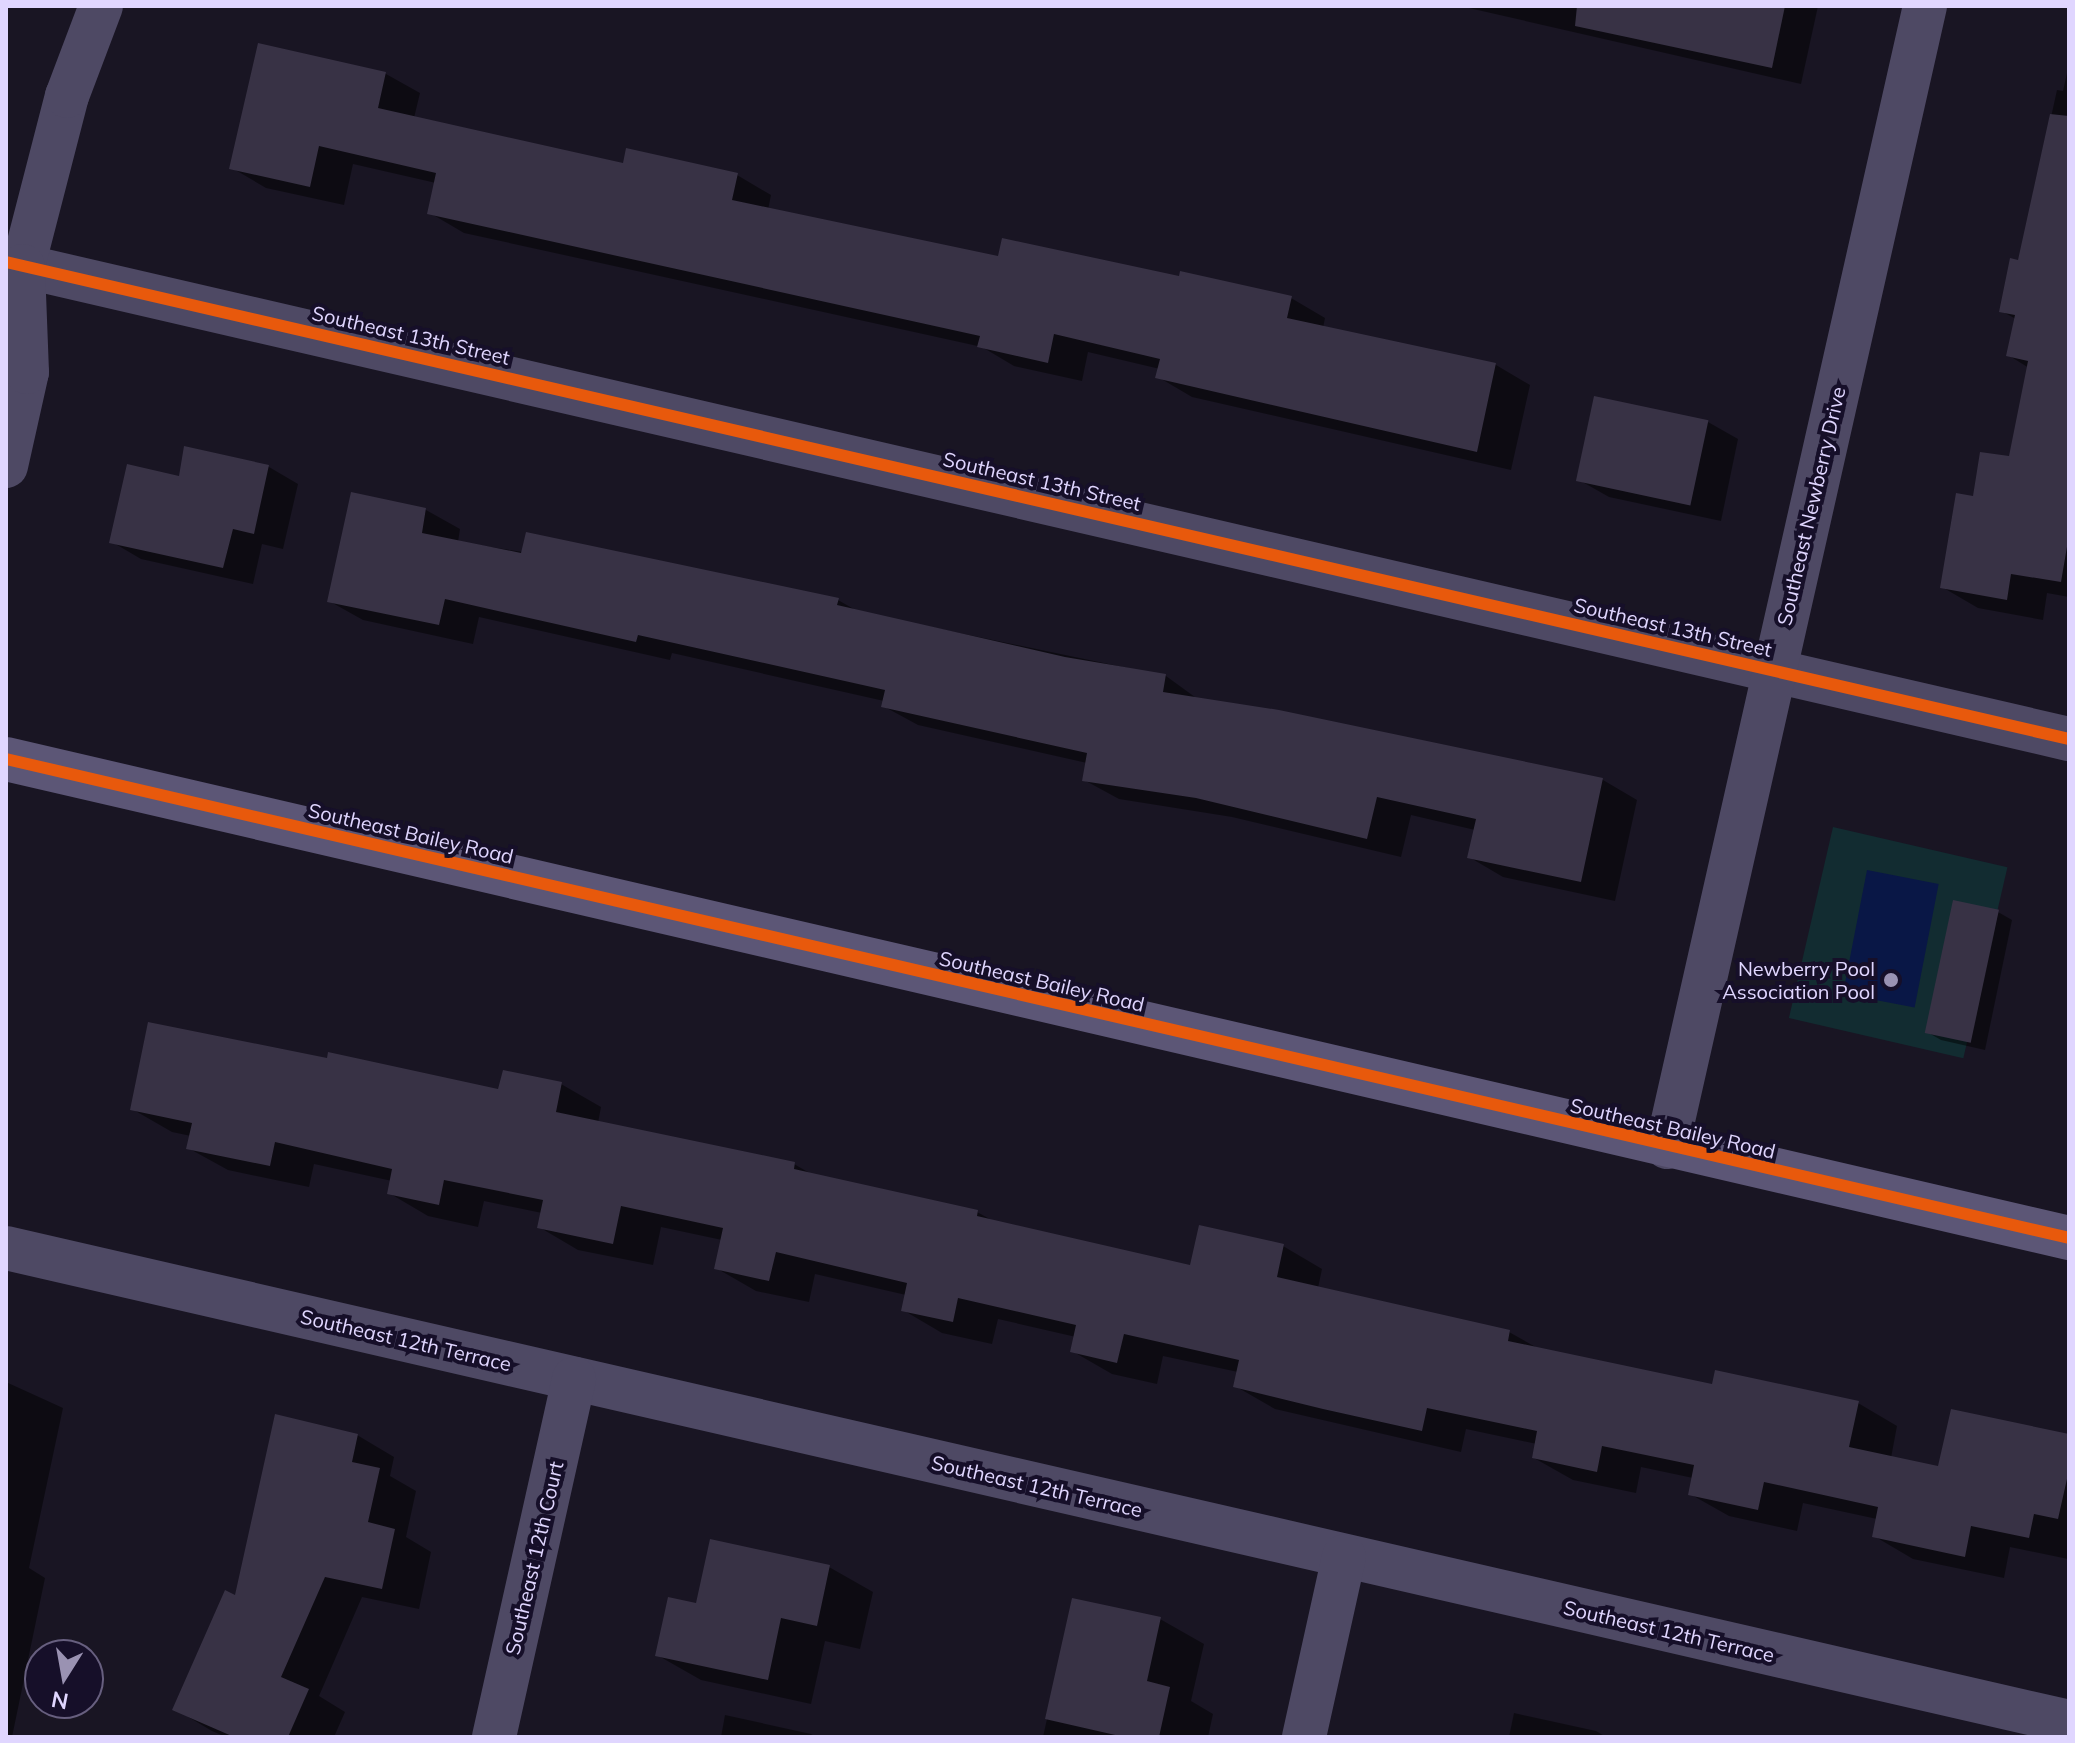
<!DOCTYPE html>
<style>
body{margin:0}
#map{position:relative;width:2075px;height:1743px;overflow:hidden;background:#191523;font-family:Mulish,sans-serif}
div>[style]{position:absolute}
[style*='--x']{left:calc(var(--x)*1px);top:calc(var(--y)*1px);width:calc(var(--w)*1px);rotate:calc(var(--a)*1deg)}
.green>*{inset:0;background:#122c31;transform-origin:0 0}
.water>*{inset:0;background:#091746;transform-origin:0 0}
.shadow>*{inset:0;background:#0007}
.building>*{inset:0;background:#383245;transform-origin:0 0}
.street>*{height:44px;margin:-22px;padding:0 22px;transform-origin:22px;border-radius:22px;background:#4e4964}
.secondary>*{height:44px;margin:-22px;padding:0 22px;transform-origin:22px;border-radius:22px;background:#5c5676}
.cycleway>*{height:12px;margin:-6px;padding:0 6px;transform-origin:6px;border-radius:6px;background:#e8590c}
.dots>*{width:22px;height:22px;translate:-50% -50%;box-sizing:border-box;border:4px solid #160f29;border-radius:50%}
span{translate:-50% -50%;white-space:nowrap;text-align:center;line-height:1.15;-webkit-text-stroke:8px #160f29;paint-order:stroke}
.street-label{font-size:20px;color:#e0d6ff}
.poi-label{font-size:20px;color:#e0d6ff}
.right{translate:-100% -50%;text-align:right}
.frame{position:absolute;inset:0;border:8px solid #e0d6ff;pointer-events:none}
.north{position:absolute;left:24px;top:1639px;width:80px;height:80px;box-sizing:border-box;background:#160f29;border:2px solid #675f7f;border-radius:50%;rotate:191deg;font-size:22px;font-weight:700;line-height:32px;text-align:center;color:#e0d6ff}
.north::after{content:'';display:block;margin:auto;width:28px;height:36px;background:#9a92b2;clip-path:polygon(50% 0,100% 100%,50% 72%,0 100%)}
</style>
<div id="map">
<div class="green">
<i style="left:1833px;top:827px;width:179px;height:196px;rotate:13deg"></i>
</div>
<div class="water">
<i style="left:1867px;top:870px;width:73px;height:126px;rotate:11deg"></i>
</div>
<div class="shadow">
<i style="clip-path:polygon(1460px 6px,1818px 6px,1801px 84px)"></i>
<i style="clip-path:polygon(259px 45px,386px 74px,420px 93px,414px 118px,625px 165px,737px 175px,771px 195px,768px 210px,999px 258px,1180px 279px,1291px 298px,1325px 318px,1323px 328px,1496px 365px,1530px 385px,1511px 470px,1192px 397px,1158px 377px,1160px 369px,1088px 352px,1082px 381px,1014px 366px,982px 347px,464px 233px,430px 213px,436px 183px,353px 164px,344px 205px,266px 188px,232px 168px)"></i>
<i style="clip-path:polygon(2069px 64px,2069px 597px,2047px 593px,2043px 620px,1978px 608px,1942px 587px,1974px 499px,2010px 459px,2029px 368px,2008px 355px,2016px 319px,2001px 311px,2019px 262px,2057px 90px,2063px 91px)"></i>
<i style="clip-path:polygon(1708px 422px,1738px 439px,1721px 521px,1609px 497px,1579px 480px)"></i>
<i style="clip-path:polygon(186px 449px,269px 467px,298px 484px,283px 549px,262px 544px,253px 584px,141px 559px,112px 542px,180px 478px)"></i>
<i style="clip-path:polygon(352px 494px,426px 510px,460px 529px,458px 542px,838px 600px,859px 612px,1166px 676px,1199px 700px,1603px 780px,1637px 800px,1615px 901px,1503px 877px,1469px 857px,1475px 830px,1411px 815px,1401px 857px,1232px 817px,1119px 799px,1084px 780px,1087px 763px,918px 725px,883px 706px,884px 701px,672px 653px,670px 660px,479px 617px,473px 644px,363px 620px,329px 601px)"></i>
<i style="clip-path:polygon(1998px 912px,2012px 920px,1985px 1050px,1941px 1040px,1927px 1032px)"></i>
<i style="clip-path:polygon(561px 1084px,601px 1107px,598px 1123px,794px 1164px,813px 1175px,977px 1212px,997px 1223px,1191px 1268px,1283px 1246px,1322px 1269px,1318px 1288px,1509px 1332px,1541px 1350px,1713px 1386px,1858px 1403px,1897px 1426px,1891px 1458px,1940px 1468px,2069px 1436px,2068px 1559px,2010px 1547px,2004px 1578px,1913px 1559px,1874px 1536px,1877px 1519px,1803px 1503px,1797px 1531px,1729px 1516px,1690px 1494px,1693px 1478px,1641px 1467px,1636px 1493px,1573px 1480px,1534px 1458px,1537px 1444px,1466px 1429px,1461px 1452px,1275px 1409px,1235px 1386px,1238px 1372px,1163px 1356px,1157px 1384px,1112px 1374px,1072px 1351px,1076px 1337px,998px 1319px,992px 1344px,942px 1333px,903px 1310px,906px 1295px,815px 1274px,809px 1302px,756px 1291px,716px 1268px,722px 1240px,661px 1227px,653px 1265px,578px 1250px,539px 1227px,542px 1213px,484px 1201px,478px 1227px,428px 1216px,389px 1193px,392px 1181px,314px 1164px,309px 1187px,228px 1170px,188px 1148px,191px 1136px,172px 1132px,132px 1109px,500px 1092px)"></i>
<i style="clip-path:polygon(6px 1382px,63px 1408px,29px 1568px,45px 1578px,12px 1737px,6px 1737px)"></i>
<i style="clip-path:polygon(357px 1435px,394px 1457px,390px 1476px,416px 1491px,406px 1537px,431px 1552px,419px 1609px,362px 1597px,319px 1696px,345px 1712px,334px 1737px,226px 1737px,212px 1731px,175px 1709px,237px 1597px)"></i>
<i style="clip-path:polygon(829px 1567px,873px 1592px,860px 1649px,825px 1641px,811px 1704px,701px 1680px,657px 1655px,698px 1606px)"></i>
<i style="clip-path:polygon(1073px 1600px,1160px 1619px,1204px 1644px,1191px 1701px,1213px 1714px,1208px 1737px,1043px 1737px)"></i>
<i style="clip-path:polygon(1514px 1713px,1596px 1731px,1606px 1737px,1509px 1737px)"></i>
<i style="clip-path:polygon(725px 1715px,811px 1734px,816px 1737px,721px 1737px)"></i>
</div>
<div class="building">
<i style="clip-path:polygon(1577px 6px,1785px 6px,1772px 68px,1575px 26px)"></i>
<i style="clip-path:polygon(258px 43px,386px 72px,378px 108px,623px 163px,626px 148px,738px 173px,732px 200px,998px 256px,1002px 238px,1179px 276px,1180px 271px,1292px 296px,1287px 318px,1496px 363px,1477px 452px,1155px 378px,1160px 359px,1054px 334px,1048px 363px,977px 347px,980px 336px,427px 214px,436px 173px,319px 146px,310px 187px,229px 169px)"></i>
<i style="clip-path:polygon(2050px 114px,2069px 116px,2069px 535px,2061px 582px,2011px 574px,2007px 600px,1940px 588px,1956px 493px,1973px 496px,1980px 452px,2009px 456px,2028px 361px,2006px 356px,2015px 315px,1999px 312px,2010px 258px,2018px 260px)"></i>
<i style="left:1594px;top:396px;width:117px;height:87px;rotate:12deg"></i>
<i style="clip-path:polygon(184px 446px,269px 465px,254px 534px,233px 529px,223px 568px,109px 543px,127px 464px,179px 476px)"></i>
<i style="clip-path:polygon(351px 492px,426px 508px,422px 533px,521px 553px,526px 532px,839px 598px,837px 605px,1065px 657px,1166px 674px,1163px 692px,1279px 710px,1603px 778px,1581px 882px,1467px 858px,1476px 819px,1377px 797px,1367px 839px,1196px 798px,1082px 781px,1087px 753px,881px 707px,885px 690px,638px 635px,636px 642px,445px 599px,439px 625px,327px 602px)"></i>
<i style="left:1953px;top:900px;width:47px;height:136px;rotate:12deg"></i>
<i style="clip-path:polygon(148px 1022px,327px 1058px,328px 1052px,498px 1089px,503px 1070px,562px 1082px,556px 1112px,795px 1162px,794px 1169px,978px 1210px,977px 1216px,1190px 1265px,1199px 1225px,1284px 1244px,1277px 1277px,1510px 1330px,1508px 1341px,1712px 1384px,1715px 1370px,1859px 1401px,1849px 1447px,1938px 1466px,1951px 1409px,2069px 1434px,2069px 1470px,2058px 1519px,2034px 1514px,2029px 1538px,1971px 1526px,1965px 1557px,1872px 1537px,1878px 1507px,1764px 1482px,1758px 1510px,1688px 1495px,1694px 1465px,1602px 1446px,1597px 1472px,1532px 1458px,1537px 1431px,1427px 1408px,1422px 1431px,1323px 1409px,1233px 1387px,1239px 1360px,1124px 1334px,1117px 1363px,1070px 1352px,1076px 1325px,958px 1298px,953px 1322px,901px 1311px,907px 1283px,776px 1252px,769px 1281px,714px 1269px,723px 1228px,621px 1206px,613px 1244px,537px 1228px,543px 1200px,444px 1180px,439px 1205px,387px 1194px,392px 1169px,275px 1142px,270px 1166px,186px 1149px,192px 1123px,130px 1110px)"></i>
<i style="clip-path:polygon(275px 1414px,358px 1434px,352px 1462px,380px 1468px,368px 1522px,395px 1529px,382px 1589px,325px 1577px,281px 1677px,309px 1689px,288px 1737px,234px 1737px,172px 1710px,225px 1590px,235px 1595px)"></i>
<i style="clip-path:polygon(710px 1539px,830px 1565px,817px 1626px,781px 1618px,768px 1680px,655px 1656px,668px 1597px,696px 1603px)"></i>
<i style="clip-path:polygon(1072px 1598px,1161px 1617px,1147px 1681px,1170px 1687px,1159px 1737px,1124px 1737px,1045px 1719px)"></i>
</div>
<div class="street">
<i style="--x:6;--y:262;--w:2117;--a:13.02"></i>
<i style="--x:6;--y:299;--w:37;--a:-63"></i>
<i style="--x:23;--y:266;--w:176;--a:-75.5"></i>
<i style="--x:67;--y:96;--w:96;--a:-69.3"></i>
<i style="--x:6;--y:466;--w:96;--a:-77.4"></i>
<i style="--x:27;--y:372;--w:106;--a:-92.2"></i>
<i style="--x:1667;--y:1147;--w:1170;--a:-77.26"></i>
<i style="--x:6;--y:1248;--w:2117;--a:12.94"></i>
<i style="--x:494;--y:1737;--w:367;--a:-77.4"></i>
<i style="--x:1304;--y:1737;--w:185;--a:-77.5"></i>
</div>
<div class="secondary">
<i style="--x:6;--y:759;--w:2118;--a:13.07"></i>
</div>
<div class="cycleway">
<i style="--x:6;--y:262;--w:2117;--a:13.02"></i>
<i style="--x:6;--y:759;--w:2118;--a:13.07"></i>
</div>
<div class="dots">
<i style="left:1891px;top:980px;background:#9a92b2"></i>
</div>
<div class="street-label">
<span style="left:411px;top:335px;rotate:13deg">Southeast 13th Street</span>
<span style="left:1042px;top:481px;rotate:13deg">Southeast 13th Street</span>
<span style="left:1811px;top:506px;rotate:-77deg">Southeast Newberry Drive</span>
<span style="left:1673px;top:627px;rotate:13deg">Southeast 13th Street</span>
<span style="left:411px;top:833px;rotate:13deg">Southeast Bailey Road</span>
<span style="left:1042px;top:981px;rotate:13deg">Southeast Bailey Road</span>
<span style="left:1673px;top:1128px;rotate:13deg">Southeast Bailey Road</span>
<span style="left:406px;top:1340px;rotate:13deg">Southeast 12th Terrace</span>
<span style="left:1037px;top:1486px;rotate:13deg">Southeast 12th Terrace</span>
<span style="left:534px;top:1558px;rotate:-77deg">Southeast 12th Court</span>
<span style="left:1669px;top:1631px;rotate:13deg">Southeast 12th Terrace</span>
</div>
<div class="poi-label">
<span class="right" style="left:1875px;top:980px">Newberry Pool<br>Association Pool</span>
</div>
<div class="frame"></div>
<div class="north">N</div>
</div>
